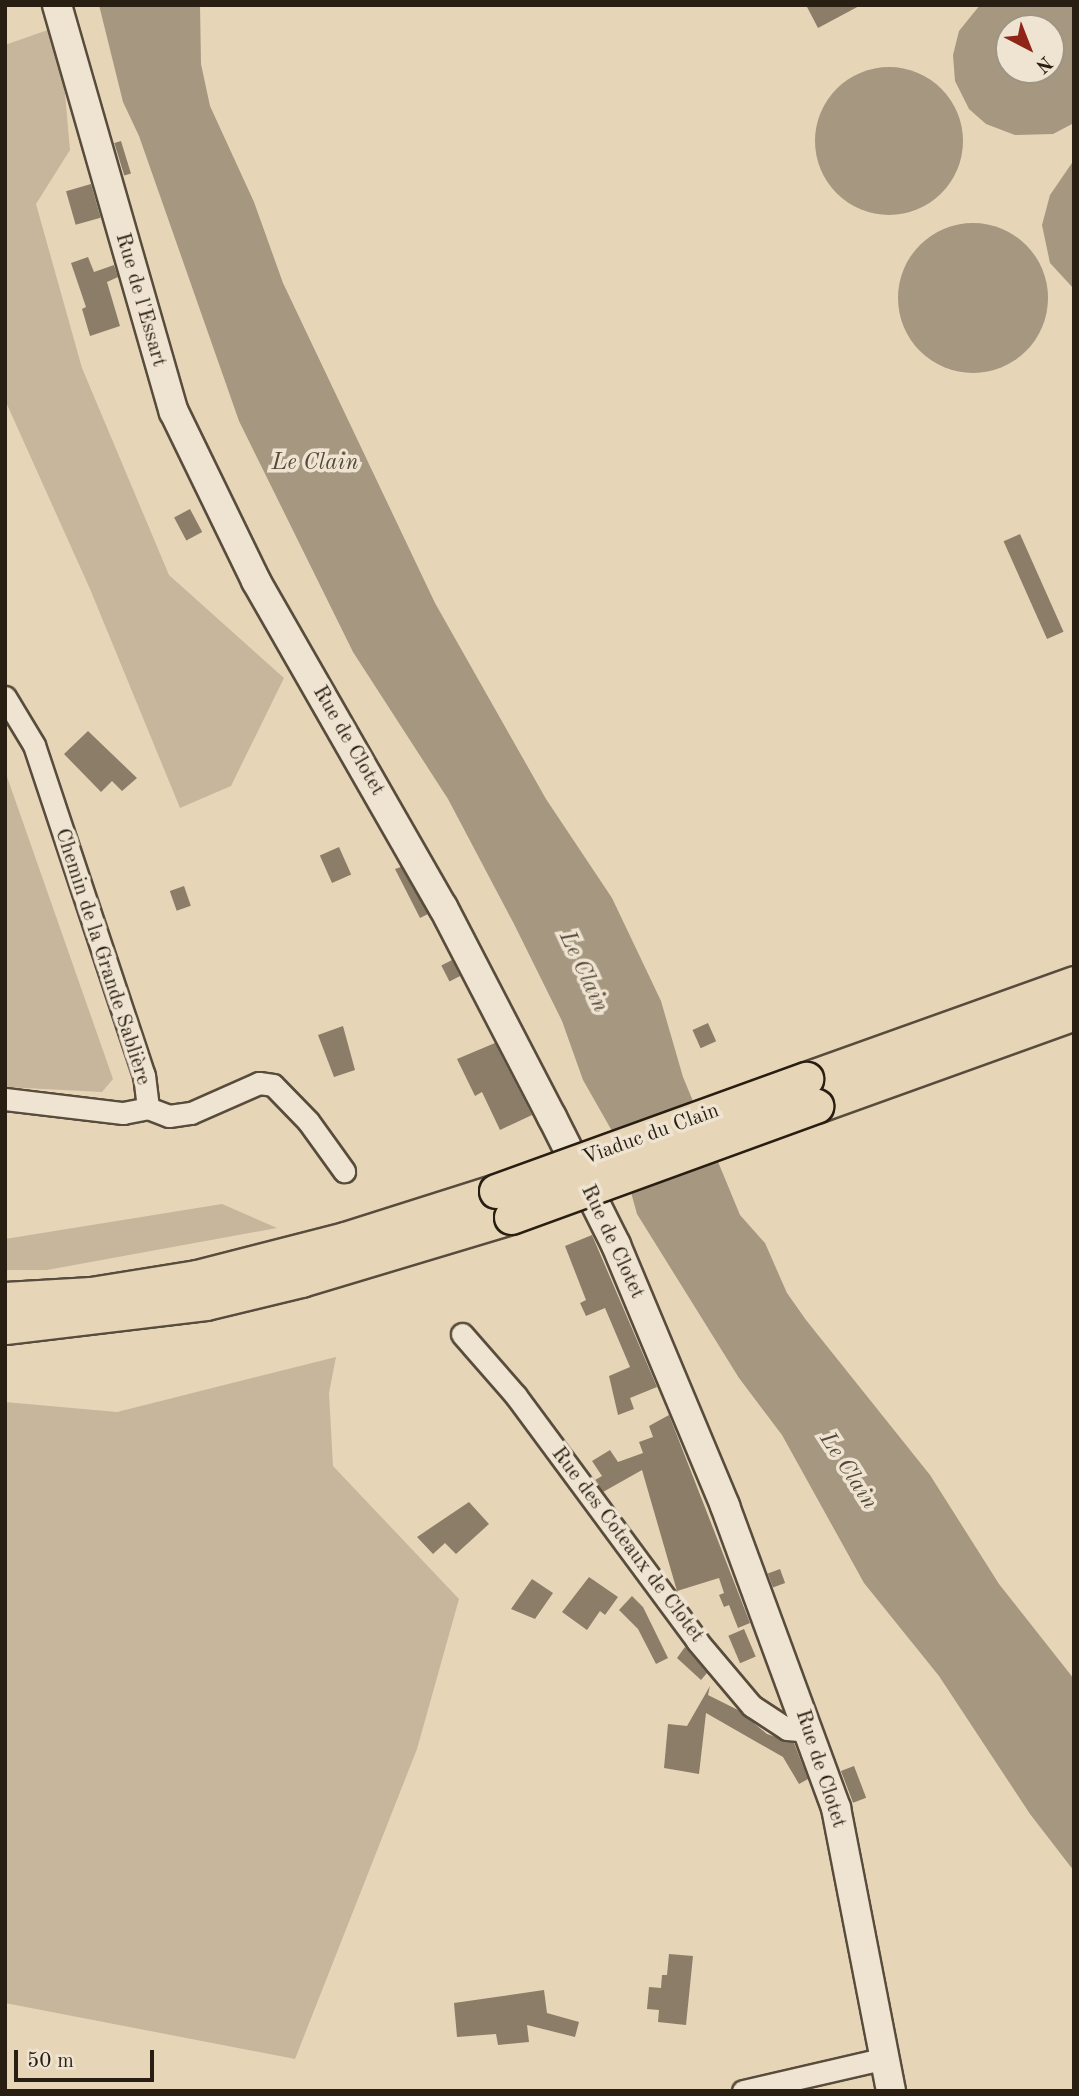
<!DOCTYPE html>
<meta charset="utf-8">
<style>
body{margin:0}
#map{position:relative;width:1079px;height:2096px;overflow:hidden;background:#e7d5b8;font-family:"Old Standard TT",serif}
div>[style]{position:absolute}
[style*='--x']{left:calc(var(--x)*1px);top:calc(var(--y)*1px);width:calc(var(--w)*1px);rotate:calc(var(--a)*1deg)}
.green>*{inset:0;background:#c7b69c}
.water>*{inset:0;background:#a69780}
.round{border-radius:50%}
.building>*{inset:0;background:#8b7d68;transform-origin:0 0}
.roads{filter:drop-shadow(2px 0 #584c3c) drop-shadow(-2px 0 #584c3c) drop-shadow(0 2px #584c3c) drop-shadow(0 -2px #584c3c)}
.minor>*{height:21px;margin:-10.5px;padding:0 10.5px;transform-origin:10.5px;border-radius:10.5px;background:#efe4d1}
.secondary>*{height:28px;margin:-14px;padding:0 14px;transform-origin:14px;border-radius:14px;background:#efe4d1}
.trunk>*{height:33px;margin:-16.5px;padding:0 16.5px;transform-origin:16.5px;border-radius:16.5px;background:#e7d5b8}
.bridges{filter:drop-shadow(2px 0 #281e12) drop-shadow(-2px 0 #281e12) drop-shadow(0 2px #281e12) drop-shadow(0 -2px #281e12)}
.trunk-bridge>*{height:33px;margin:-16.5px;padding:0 16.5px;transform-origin:16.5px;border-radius:16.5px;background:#e7d5b8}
span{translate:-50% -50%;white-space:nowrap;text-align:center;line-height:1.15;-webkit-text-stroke:7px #efe4d1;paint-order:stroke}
.street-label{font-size:21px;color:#281e12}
.water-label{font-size:23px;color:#544838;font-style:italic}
.frame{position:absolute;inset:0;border:7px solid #281e12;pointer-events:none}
.north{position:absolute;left:995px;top:14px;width:70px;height:70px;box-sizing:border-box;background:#efe4d1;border:2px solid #9f9585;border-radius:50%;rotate:138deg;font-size:19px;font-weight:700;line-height:28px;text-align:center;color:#281e12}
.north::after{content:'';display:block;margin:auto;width:24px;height:32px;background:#8f2418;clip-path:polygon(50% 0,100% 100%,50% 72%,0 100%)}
.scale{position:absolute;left:14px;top:2050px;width:140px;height:32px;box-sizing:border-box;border:4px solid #281e12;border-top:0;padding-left:9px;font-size:21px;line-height:24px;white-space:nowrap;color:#281e12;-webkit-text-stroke:5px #efe4d1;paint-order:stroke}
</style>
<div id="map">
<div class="green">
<i style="clip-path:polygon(59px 26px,70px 150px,36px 204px,82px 368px,169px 575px,284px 678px,231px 786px,180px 808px,90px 589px,5px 400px,5px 45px)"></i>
<i style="clip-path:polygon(5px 771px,113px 1079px,102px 1092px,5px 1087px)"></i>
<i style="clip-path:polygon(222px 1204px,277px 1228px,47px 1270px,5px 1270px,5px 1239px)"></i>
<i style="clip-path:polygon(336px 1357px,329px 1393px,333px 1466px,459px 1599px,417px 1749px,295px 2059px,5px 2003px,5px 1402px,117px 1412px)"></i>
</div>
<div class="water">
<i style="clip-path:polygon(99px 5px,200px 5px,201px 64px,210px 106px,254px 202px,283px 283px,435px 603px,546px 799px,612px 898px,661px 1001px,683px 1077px,740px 1215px,765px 1243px,787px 1293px,806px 1320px,930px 1475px,999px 1584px,1074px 1679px,1074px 1871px,1030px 1814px,939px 1676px,864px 1583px,782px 1435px,739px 1378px,637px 1214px,616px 1138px,583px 1080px,562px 1021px,514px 924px,448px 799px,353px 652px,239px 421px,139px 136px,123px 102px)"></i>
<i style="clip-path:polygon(evenodd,980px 5px,1074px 6px,1074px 123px,1053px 134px,1015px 135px,986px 124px,969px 109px,955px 81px,953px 55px,959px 31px,980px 5px,1009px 28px,1051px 28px,1051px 70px,1009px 70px,1009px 28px)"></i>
<i class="round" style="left:815px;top:67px;width:148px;height:148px"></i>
<i style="clip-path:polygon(1074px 160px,1074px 289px,1050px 263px,1042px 225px,1050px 195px)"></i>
<i class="round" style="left:898px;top:223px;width:150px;height:150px"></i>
</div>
<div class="building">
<i style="clip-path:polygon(806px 5px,861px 5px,818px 28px)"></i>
<i style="left:121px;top:141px;width:34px;height:7px;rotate:73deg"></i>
<i style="left:91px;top:184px;width:35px;height:26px;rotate:74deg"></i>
<i style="clip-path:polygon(88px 257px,94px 272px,114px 265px,118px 277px,107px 282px,120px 326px,90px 336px,82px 309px,86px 307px,71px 263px)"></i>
<i style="left:190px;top:509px;width:26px;height:18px;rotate:62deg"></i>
<i style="left:1020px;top:534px;width:107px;height:18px;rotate:66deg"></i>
<i style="clip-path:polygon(88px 731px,137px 778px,122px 791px,112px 781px,101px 792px,64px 754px)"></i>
<i style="left:339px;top:847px;width:30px;height:21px;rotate:66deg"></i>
<i style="clip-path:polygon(401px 867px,428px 914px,420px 918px,395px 869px)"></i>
<i style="left:184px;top:886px;width:21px;height:15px;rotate:71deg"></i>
<i style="left:452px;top:960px;width:18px;height:12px;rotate:63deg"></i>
<i style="left:708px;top:1023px;width:20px;height:17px;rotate:66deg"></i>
<i style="clip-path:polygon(343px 1026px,355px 1070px,334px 1077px,318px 1035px)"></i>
<i style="clip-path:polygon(495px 1043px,532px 1115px,500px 1130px,482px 1092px,475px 1096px,457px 1059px)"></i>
<i style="clip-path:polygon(592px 1235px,657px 1387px,630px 1398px,634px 1409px,618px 1415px,609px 1376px,630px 1367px,605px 1308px,586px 1316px,580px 1303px,586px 1300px,565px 1246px)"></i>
<i style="clip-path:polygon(669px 1415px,750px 1623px,738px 1628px,729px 1605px,724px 1607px,719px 1595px,724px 1593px,719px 1578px,677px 1591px,642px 1470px,603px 1492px,595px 1480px,602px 1476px,592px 1461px,610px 1450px,618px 1462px,643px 1453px,639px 1442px,653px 1437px,649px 1426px)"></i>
<i style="clip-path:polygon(469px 1502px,489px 1524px,456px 1554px,445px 1543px,433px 1554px,417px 1537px)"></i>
<i style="left:780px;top:1569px;width:15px;height:13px;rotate:70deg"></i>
<i style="clip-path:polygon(589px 1577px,618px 1597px,605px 1615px,600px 1611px,587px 1630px,562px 1612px)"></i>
<i style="clip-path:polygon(532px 1579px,553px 1593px,535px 1619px,511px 1609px)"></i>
<i style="clip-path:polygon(632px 1596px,643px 1607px,668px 1658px,656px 1664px,638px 1629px,619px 1610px)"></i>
<i style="left:744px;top:1629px;width:30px;height:17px;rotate:67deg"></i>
<i style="clip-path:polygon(685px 1647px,707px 1673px,701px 1680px,677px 1658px)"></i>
<i style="clip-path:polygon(710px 1686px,708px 1695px,738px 1710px,767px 1734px,794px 1743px,808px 1779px,799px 1784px,783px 1757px,706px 1713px,699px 1774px,664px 1768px,668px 1724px,687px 1726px)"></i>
<i style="left:854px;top:1766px;width:34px;height:14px;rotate:69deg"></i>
<i style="clip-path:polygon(669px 1954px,693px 1956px,686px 2025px,658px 2022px,659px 2010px,647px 2009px,649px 1987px,661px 1988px,662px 1975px,667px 1975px)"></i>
<i style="clip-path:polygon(544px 1990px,547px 2013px,579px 2022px,575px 2037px,527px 2025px,529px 2042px,498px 2045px,496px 2034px,457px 2037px,454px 2003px)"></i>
</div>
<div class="roads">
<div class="minor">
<i style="--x:5;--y:697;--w:56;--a:58.9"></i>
<i style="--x:34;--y:745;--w:348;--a:71.6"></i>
<i style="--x:144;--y:1075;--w:33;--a:83"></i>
<i style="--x:148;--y:1108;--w:22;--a:21"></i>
<i style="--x:169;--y:1116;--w:22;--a:-8"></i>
<i style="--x:191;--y:1113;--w:74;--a:-23.8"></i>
<i style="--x:259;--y:1083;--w:14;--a:8"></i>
<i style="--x:273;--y:1085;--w:50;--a:45.8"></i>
<i style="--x:308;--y:1121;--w:62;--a:54.2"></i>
<i style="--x:5;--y:1099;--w:119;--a:6.8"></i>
<i style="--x:123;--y:1113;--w:25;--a:-11"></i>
<i style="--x:462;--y:1334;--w:82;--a:48.9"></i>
<i style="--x:516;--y:1396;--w:305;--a:53.5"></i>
<i style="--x:697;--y:1641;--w:85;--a:49.8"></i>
<i style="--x:752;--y:1706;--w:42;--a:33.3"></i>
<i style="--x:787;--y:1729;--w:21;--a:5"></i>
<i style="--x:743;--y:2091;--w:143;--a:-13"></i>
</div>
<div class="secondary">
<i style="--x:57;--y:5;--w:423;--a:74"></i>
<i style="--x:174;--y:412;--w:188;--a:64.1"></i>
<i style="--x:256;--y:581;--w:376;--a:60.2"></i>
<i style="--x:443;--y:907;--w:237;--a:62.6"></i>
<i style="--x:552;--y:1117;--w:143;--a:63.4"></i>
<i style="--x:616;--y:1245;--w:283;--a:67.3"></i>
<i style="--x:725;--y:1506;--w:322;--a:69.8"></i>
<i style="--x:836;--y:1808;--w:288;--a:79"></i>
</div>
<div class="trunk">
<i style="--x:806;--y:1079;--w:285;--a:-19.7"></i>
<i style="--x:816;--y:1106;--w:274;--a:-19.8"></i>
<i style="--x:5;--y:1299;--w:86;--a:-3.3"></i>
<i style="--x:91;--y:1294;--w:107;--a:-9.1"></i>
<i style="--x:197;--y:1277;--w:153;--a:-14.4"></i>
<i style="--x:345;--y:1239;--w:158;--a:-17.6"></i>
<i style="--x:5;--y:1327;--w:202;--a:-6.8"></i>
<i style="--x:206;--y:1303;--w:98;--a:-13.6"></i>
<i style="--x:301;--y:1280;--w:219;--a:-16.7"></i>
</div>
</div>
<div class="bridges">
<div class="trunk-bridge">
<i style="--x:496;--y:1191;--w:330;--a:-19.9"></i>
<i style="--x:511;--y:1217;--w:325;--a:-20"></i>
</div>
</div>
<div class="street-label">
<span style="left:140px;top:300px;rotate:74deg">Rue de l'Essart</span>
<span style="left:348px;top:741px;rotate:60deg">Rue de Clotet</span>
<span style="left:102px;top:957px;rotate:72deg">Chemin de la Grande Sablière</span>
<span style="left:651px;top:1135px;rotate:-20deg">Viaduc du Clain</span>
<span style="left:612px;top:1242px;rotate:65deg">Rue de Clotet</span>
<span style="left:627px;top:1545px;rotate:53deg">Rue des Coteaux de Clotet</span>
<span style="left:820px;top:1769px;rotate:72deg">Rue de Clotet</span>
</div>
<div class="water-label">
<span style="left:315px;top:463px">Le Clain</span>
<span style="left:583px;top:972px;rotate:65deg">Le Clain</span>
<span style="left:848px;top:1471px;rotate:57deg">Le Clain</span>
</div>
<div class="frame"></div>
<div class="north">N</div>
<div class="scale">50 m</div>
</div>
